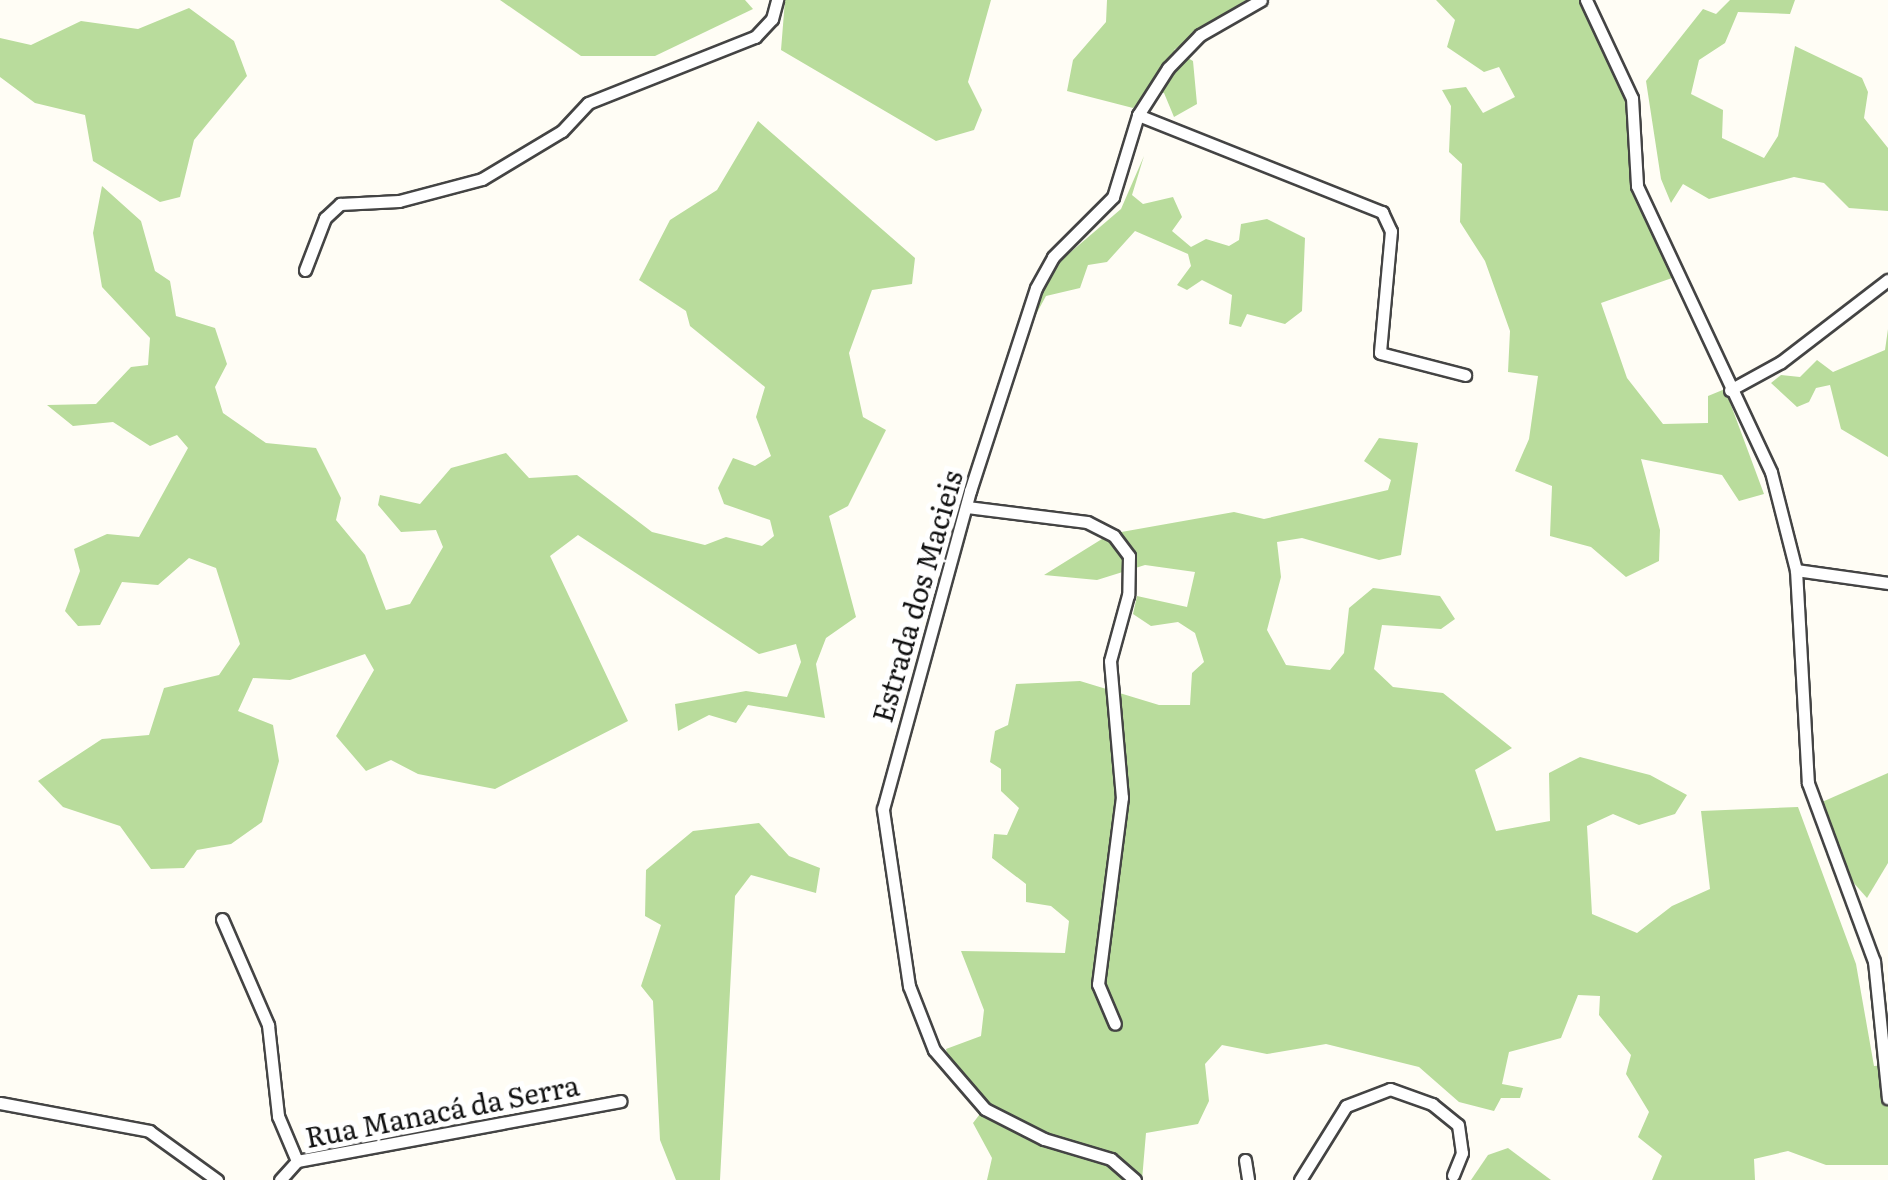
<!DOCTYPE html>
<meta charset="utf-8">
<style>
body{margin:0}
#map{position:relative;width:1888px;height:1180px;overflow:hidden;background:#fffdf5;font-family:Literata,serif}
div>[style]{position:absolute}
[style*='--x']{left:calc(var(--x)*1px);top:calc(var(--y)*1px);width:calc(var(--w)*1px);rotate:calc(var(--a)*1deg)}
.forest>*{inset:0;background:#b9dc9c}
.roads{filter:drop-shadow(2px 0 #444) drop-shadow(-2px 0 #444) drop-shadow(0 2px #444) drop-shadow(0 -2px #444)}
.minor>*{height:11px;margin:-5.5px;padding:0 5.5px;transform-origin:5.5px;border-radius:5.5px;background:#fff}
span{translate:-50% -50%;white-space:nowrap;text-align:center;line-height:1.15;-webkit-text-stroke:10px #fff;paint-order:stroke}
.street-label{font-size:28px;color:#111}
</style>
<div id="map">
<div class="forest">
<i style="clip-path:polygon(500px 0,745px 0,753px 9px,655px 56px,581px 56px)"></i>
<i style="clip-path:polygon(785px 0,991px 0,968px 82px,982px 110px,974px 130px,936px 141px,781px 50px)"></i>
<i style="clip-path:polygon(1107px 0,1246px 0,1174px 50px,1193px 61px,1197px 104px,1174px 117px,1164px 93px,1151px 93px,1133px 108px,1067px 91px,1073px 60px,1106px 22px)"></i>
<i style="clip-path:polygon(1436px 0,1582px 0,1632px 103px,1630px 173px,1672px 278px,1601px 303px,1627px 378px,1663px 424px,1708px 423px,1708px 396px,1725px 389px,1764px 494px,1739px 501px,1722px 475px,1641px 459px,1660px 530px,1659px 561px,1626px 577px,1591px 547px,1550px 536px,1552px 486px,1515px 471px,1529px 439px,1538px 376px,1508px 372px,1510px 331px,1485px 261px,1460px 222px,1462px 164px,1449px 152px,1451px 106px,1442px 90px,1466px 87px,1483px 113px,1515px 97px,1499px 67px,1484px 72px,1447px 47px,1455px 20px)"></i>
<i style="clip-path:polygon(1730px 0,1795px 0,1790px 14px,1738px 12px,1725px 43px,1699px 60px,1691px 94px,1723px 110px,1722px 138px,1764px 158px,1778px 136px,1795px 46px,1862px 78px,1868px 92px,1864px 118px,1888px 148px,1888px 211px,1849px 208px,1824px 183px,1794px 177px,1709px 199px,1683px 184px,1671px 203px,1661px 179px,1646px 81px,1703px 9px,1716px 14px)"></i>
<i style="clip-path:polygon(189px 8px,234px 41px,247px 76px,194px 140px,180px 197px,160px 202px,93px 161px,85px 115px,35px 103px,0 77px,0 38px,31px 45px,81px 21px,138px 29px)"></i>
<i style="clip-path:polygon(758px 121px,915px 258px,912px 284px,872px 290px,849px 353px,863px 417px,886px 430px,848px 506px,829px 516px,856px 617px,826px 638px,816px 664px,825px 718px,748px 705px,736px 723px,709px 715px,678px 731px,675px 704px,746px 691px,787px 697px,801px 662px,796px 644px,759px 654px,578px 535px,550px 556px,628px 721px,495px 789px,418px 774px,391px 760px,366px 771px,336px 736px,374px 670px,365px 654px,290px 680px,253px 678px,238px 711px,273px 725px,279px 761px,262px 822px,231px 844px,197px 850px,184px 868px,151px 869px,120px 826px,63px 807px,38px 781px,102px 739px,149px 735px,164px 688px,219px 675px,240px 644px,216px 568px,189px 558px,158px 585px,122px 582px,100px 625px,78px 626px,65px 611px,80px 571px,74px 549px,107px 534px,139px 537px,188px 448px,177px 435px,150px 446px,113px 422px,73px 426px,47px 405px,96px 404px,131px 367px,148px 365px,150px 338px,102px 287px,93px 233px,102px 186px,141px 221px,155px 271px,170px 281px,176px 316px,215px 328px,227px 364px,215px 387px,223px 413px,266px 443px,316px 448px,341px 498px,336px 520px,365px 555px,386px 610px,410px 604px,443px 547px,436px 530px,401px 532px,378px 505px,380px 495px,420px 504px,451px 468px,506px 453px,529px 478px,577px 475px,652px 532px,705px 545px,726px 537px,762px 546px,774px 536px,770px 520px,724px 504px,718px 488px,733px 458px,755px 466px,771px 456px,756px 417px,765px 387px,690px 326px,686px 311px,639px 280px,670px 220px,717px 190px)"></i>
<i style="clip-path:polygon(1144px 156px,1132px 195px,1143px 204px,1173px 197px,1182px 217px,1172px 231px,1191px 247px,1206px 239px,1229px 246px,1239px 240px,1241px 224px,1267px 219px,1305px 238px,1302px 311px,1285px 324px,1247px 314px,1241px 327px,1229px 324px,1232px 295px,1202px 280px,1187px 290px,1177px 285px,1191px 266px,1188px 254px,1135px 231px,1107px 262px,1088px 265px,1080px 288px,1046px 296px,1034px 318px,1052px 268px,1121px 209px)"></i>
<i style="clip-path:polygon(1888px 329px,1888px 457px,1841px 429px,1830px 385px,1816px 388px,1809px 402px,1797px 407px,1771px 383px,1781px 375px,1800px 377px,1817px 360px,1833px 372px,1885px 350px)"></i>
<i style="clip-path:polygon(1379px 438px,1418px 443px,1401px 555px,1379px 560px,1302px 538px,1277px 542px,1281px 577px,1267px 630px,1286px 665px,1330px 670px,1344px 653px,1349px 608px,1373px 588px,1440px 596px,1455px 619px,1441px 629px,1382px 625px,1374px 669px,1393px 687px,1443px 693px,1512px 748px,1475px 770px,1496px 831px,1550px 821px,1549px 773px,1580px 757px,1650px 775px,1687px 795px,1675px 814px,1639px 825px,1613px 814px,1587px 826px,1592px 914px,1637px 933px,1672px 906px,1710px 889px,1701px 811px,1798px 807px,1856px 964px,1874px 1066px,1888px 1065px,1888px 1165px,1826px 1165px,1788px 1151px,1754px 1159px,1755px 1180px,1652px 1180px,1662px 1156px,1638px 1137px,1649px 1112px,1626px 1074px,1631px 1055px,1599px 1015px,1600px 996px,1578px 995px,1561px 1038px,1509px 1052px,1502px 1084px,1523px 1088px,1520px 1098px,1501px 1098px,1494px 1111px,1459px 1102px,1419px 1067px,1326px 1044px,1267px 1054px,1222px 1045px,1205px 1064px,1209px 1101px,1198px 1124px,1146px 1133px,1142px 1180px,987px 1180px,992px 1158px,973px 1123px,983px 1110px,952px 1074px,946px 1049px,981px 1036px,984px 1010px,961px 951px,1065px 953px,1069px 921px,1051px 906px,1026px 902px,1026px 884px,992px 858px,994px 834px,1007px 835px,1019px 808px,1001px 791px,1001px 769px,990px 762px,995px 731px,1008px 725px,1016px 684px,1080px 681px,1159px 705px,1190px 705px,1192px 673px,1204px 662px,1195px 633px,1178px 622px,1151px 626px,1133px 614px,1137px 596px,1187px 607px,1195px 572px,1145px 565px,1097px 580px,1044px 575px,1110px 534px,1234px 512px,1264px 519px,1388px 490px,1391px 480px,1364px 461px)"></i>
<i style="clip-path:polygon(1888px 773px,1888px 863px,1867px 898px,1852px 881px,1822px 802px)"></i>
<i style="clip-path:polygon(759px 823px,789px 856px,820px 868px,816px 893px,751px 875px,735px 896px,720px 1180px,676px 1180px,660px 1140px,653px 1001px,641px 986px,661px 925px,645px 916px,646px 870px,693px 831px)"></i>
<i style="clip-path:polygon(1508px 1148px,1551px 1180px,1471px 1180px,1488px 1155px)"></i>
</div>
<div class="roads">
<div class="minor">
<i style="--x:1586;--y:0;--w:108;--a:64.9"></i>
<i style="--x:1632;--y:98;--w:88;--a:86.7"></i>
<i style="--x:1637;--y:186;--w:316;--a:64.9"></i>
<i style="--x:1771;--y:472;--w:101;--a:75.7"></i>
<i style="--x:1796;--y:570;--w:213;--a:86.8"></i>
<i style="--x:1808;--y:783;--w:190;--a:69.7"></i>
<i style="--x:1874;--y:961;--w:138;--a:84.2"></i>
<i style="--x:1138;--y:115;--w:263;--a:21.7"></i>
<i style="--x:1382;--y:212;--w:21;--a:65"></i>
<i style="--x:1391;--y:231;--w:122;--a:95.2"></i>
<i style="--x:1380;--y:353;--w:88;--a:14.5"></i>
<i style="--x:305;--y:270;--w:56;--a:-69"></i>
<i style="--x:325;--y:218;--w:21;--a:-43"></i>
<i style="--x:340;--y:204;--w:59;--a:-2.9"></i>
<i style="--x:399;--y:201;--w:86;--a:-14.8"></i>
<i style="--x:482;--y:179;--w:93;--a:-31"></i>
<i style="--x:562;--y:131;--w:38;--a:-47"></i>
<i style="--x:588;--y:103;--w:180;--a:-21.6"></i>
<i style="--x:755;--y:37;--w:25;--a:-47"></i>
<i style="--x:772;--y:19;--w:20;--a:-75"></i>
<i style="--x:1730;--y:390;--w:58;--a:-28.8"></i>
<i style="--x:1781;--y:362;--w:135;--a:-37.5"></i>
<i style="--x:967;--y:507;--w:121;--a:7.1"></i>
<i style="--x:1087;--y:522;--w:30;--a:27"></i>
<i style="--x:1114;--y:536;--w:25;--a:53"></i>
<i style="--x:1129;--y:556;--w:39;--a:91"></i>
<i style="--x:1128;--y:595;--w:68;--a:105.3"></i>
<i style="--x:1110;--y:661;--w:137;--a:85"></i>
<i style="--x:1122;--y:797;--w:189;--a:97.3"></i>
<i style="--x:1098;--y:984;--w:43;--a:67"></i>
<i style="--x:1796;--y:570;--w:93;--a:8"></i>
<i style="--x:222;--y:919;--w:116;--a:66.5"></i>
<i style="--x:268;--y:1025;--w:92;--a:83.7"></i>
<i style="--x:278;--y:1116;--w:49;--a:67.1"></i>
<i style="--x:0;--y:1103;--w:152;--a:10.6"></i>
<i style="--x:149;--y:1131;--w:84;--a:35.8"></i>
<i style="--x:1245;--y:1160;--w:20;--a:81"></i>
<i style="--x:280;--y:1180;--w:25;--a:-48"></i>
<i style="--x:297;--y:1161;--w:329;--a:-10.5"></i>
<i style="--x:1135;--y:1180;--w:32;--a:-139"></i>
<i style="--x:1111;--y:1159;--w:70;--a:-163.4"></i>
<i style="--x:1044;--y:1139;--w:66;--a:-153"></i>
<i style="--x:985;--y:1109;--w:78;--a:-130.8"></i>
<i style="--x:934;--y:1050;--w:69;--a:-111.3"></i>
<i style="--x:909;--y:986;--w:179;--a:-98.4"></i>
<i style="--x:883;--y:809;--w:330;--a:-74.7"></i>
<i style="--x:970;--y:491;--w:213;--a:-72"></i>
<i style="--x:1036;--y:288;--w:35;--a:-61"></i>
<i style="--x:1053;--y:257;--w:85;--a:-45"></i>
<i style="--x:1113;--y:197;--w:86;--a:-73"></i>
<i style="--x:1138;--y:115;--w:56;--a:-57.4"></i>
<i style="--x:1168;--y:68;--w:46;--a:-45.9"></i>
<i style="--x:1200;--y:35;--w:70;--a:-29.8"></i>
<i style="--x:1300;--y:1180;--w:87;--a:-58.1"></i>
<i style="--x:1346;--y:1106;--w:47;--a:-21.1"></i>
<i style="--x:1390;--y:1089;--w:45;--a:19.7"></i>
<i style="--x:1432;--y:1104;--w:33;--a:39"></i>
<i style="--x:1458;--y:1125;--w:28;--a:82"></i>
<i style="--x:1462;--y:1153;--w:24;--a:112"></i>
</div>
</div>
<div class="street-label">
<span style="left:916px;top:596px;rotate:-74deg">Estrada dos Macieis</span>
<span style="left:442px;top:1110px;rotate:-11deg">Rua Manacá da Serra</span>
</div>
</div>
